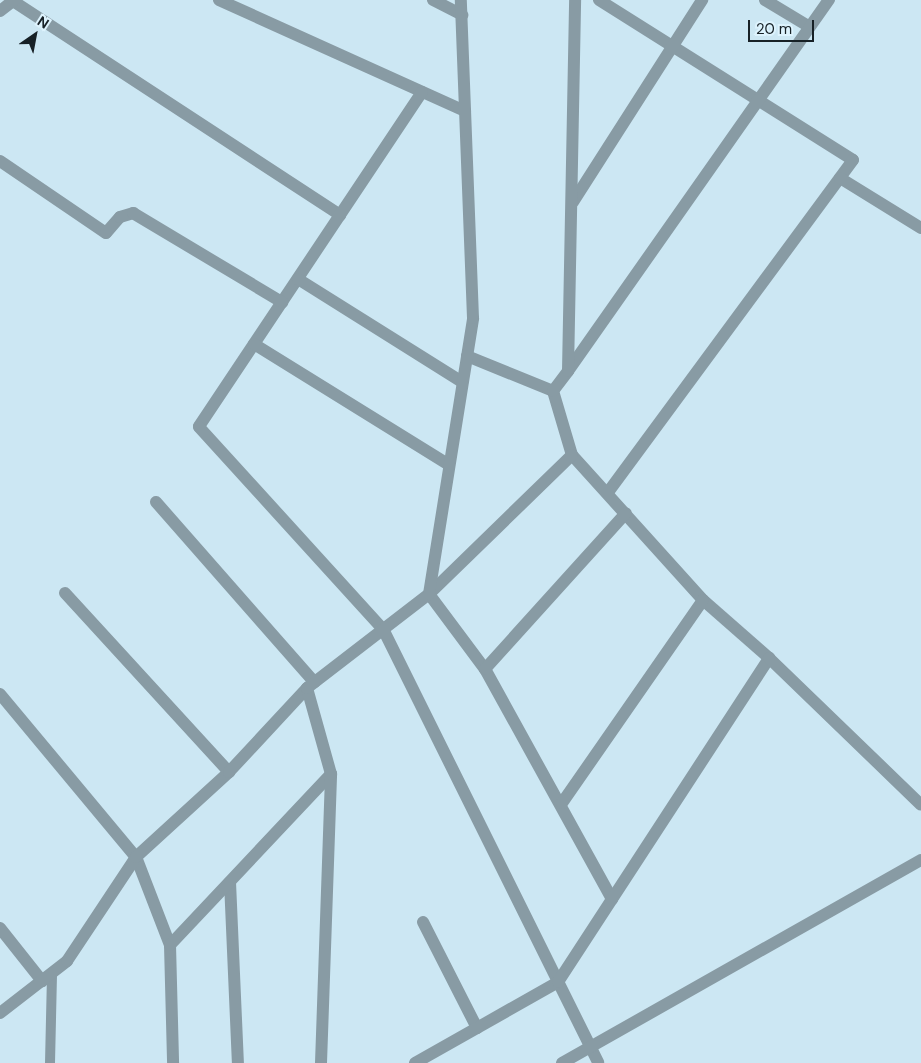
<!DOCTYPE html>
<style>
body{margin:0}
#map{position:relative;width:921px;height:1063px;overflow:hidden;background:#cce7f3;font-family:"DM Sans",sans-serif}
div>[style]{position:absolute}
[style*='--x']{left:calc(var(--x)*1px);top:calc(var(--y)*1px);width:calc(var(--w)*1px);rotate:calc(var(--a)*1deg)}
.lane>*{height:10px;margin:-5px;padding:0 5px;transform-origin:5px;border-radius:5px;background:#889ba4}
.street>*{height:12px;margin:-6px;padding:0 6px;transform-origin:6px;border-radius:6px;background:#889ba4}
span{translate:-50% -50%;white-space:nowrap;text-align:center;line-height:1.15;-webkit-text-stroke:4px #ddf3fd;paint-order:stroke}
.north{position:absolute;left:10px;top:10px;width:50px;height:50px;-webkit-text-stroke:4px #ddf3fd;paint-order:stroke;rotate:33deg;font-size:14px;font-weight:700;line-height:20px;text-align:center;color:#172126}
.north::after{content:'';display:block;margin:auto;width:18px;height:22px;background:#172126;clip-path:polygon(50% 0,100% 100%,50% 72%,0 100%)}
.scale{position:absolute;left:748px;top:20px;width:66px;height:22px;box-sizing:border-box;border:2px solid #172126;border-top:0;padding-left:6px;font-size:15px;line-height:18px;white-space:nowrap;color:#172126;-webkit-text-stroke:4px #ddf3fd;paint-order:stroke}
</style>
<div id="map">
<div class="lane">
<i style="--x:50;--y:1063;--w:90;--a:-88.7"></i>
</div>
<div class="street">
<i style="--x:219;--y:0;--w:270;--a:24.3"></i>
<i style="--x:433;--y:0;--w:33;--a:27"></i>
<i style="--x:599;--y:0;--w:300;--a:32.2"></i>
<i style="--x:853;--y:160;--w:413;--a:126.4"></i>
<i style="--x:765;--y:0;--w:52;--a:31"></i>
<i style="--x:13;--y:1;--w:391;--a:33.2"></i>
<i style="--x:0;--y:11;--w:18;--a:-38"></i>
<i style="--x:422;--y:92;--w:402;--a:123.7"></i>
<i style="--x:199;--y:427;--w:273;--a:47.7"></i>
<i style="--x:383;--y:629;--w:484;--a:63.6"></i>
<i style="--x:0;--y:161;--w:128;--a:34.2"></i>
<i style="--x:106;--y:233;--w:21;--a:-49"></i>
<i style="--x:120;--y:217;--w:14;--a:-17"></i>
<i style="--x:133;--y:213;--w:174;--a:30.9"></i>
<i style="--x:840;--y:178;--w:95;--a:31.7"></i>
<i style="--x:573;--y:202;--w:240;--a:-57.4"></i>
<i style="--x:298;--y:279;--w:194;--a:32.1"></i>
<i style="--x:254;--y:344;--w:229;--a:31.8"></i>
<i style="--x:467;--y:356;--w:93;--a:22.1"></i>
<i style="--x:553;--y:391;--w:67;--a:73.5"></i>
<i style="--x:572;--y:455;--w:195;--a:47.9"></i>
<i style="--x:703;--y:600;--w:88;--a:41.3"></i>
<i style="--x:568;--y:371;--w:454;--a:-54.9"></i>
<i style="--x:553;--y:391;--w:25;--a:-53"></i>
<i style="--x:568;--y:371;--w:371;--a:-88.9"></i>
<i style="--x:572;--y:455;--w:199;--a:135.8"></i>
<i style="--x:429;--y:594;--w:94;--a:53.3"></i>
<i style="--x:485;--y:669;--w:263;--a:61.1"></i>
<i style="--x:156;--y:502;--w:240;--a:48.7"></i>
<i style="--x:65;--y:593;--w:243;--a:47.5"></i>
<i style="--x:485;--y:669;--w:210;--a:-47.9"></i>
<i style="--x:0;--y:694;--w:212;--a:50.2"></i>
<i style="--x:136;--y:857;--w:94;--a:68.9"></i>
<i style="--x:170;--y:945;--w:118;--a:88.5"></i>
<i style="--x:562;--y:803;--w:247;--a:-55.2"></i>
<i style="--x:230;--y:882;--w:181;--a:87.5"></i>
<i style="--x:423;--y:922;--w:119;--a:63"></i>
<i style="--x:0;--y:928;--w:68;--a:51.6"></i>
<i style="--x:170;--y:945;--w:235;--a:-46.7"></i>
<i style="--x:0;--y:1013;--w:85;--a:-37.8"></i>
<i style="--x:67;--y:961;--w:125;--a:-56.4"></i>
<i style="--x:136;--y:857;--w:126;--a:-42.4"></i>
<i style="--x:229;--y:772;--w:115;--a:-47.1"></i>
<i style="--x:321;--y:1063;--w:289;--a:-88"></i>
<i style="--x:331;--y:774;--w:89;--a:-105.6"></i>
<i style="--x:307;--y:688;--w:154;--a:-37.6"></i>
<i style="--x:429;--y:594;--w:279;--a:-80.9"></i>
<i style="--x:473;--y:318;--w:318;--a:-92.2"></i>
<i style="--x:415;--y:1063;--w:164;--a:-29.5"></i>
<i style="--x:558;--y:982;--w:387;--a:-56.9"></i>
<i style="--x:769;--y:658;--w:211;--a:44"></i>
<i style="--x:562;--y:1063;--w:412;--a:-29.5"></i>
</div>
<div class="north">N</div>
<div class="scale">20 m</div>
</div>
